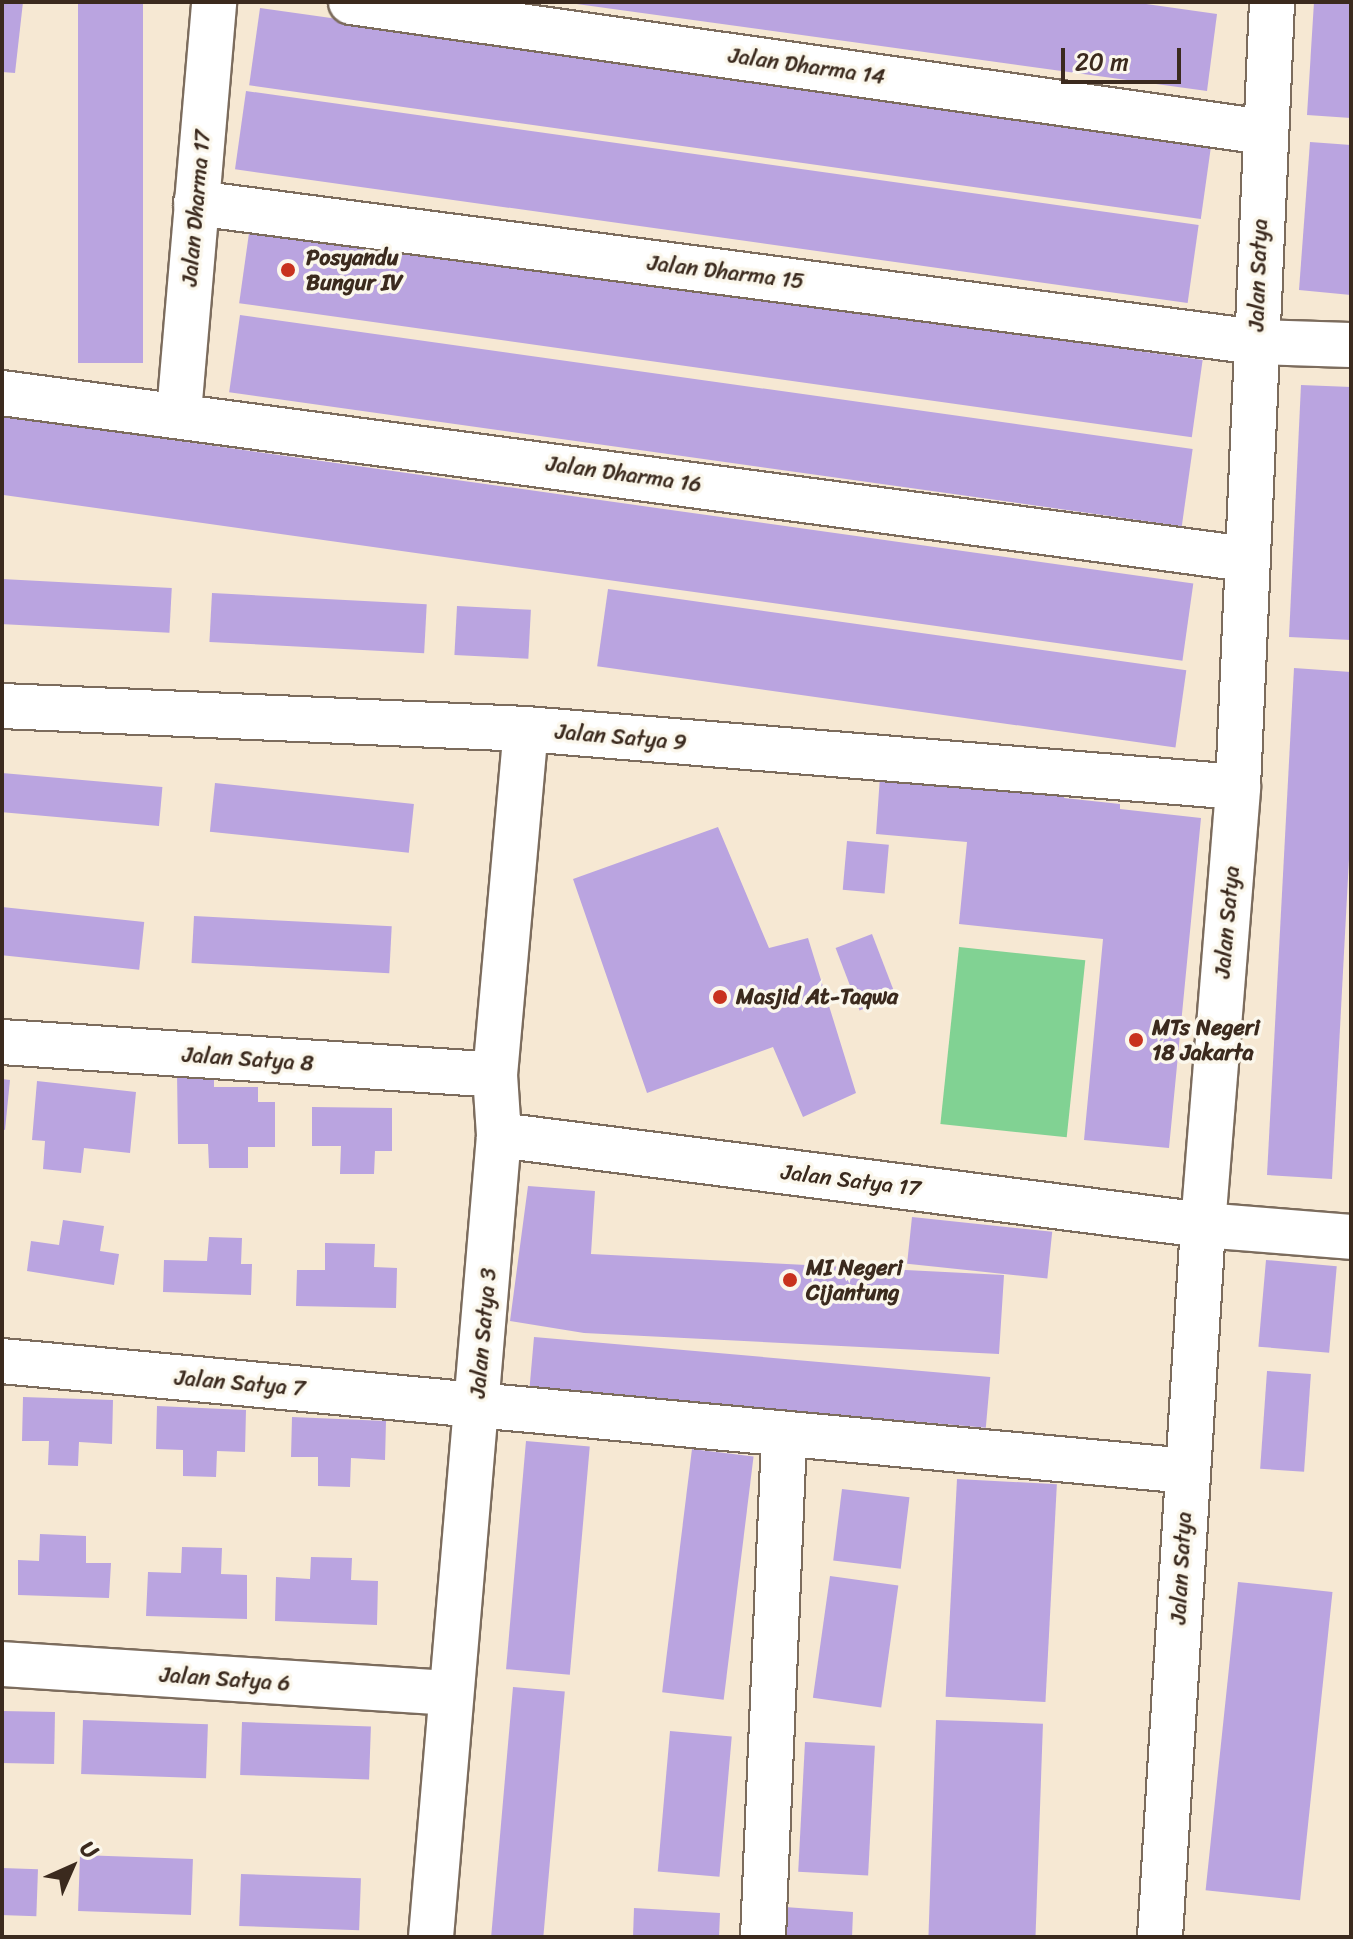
<!DOCTYPE html>
<style>
body{margin:0}
#map{position:relative;width:1353px;height:1939px;overflow:hidden;background:#f6e8d3;font-family:Sriracha,sans-serif}
div>[style]{position:absolute}
[style*='--x']{left:calc(var(--x)*1px);top:calc(var(--y)*1px);width:calc(var(--w)*1px);rotate:calc(var(--a)*1deg)}
.green>*{inset:0;background:#81d293;transform-origin:0 0}
.building>*{inset:0;background:#baa4e0;transform-origin:0 0}
.roads{filter:drop-shadow(2px 0 #7c6c5d) drop-shadow(-2px 0 #7c6c5d) drop-shadow(0 2px #7c6c5d) drop-shadow(0 -2px #7c6c5d)}
.minor>*{height:44px;margin:-22px;padding:0 22px;transform-origin:22px;border-radius:22px;background:#fff}
.dots>*{width:22px;height:22px;translate:-50% -50%;box-sizing:border-box;border:4px solid #fbf7ec;border-radius:50%}
span{translate:-50% -50%;white-space:nowrap;text-align:center;line-height:1.15;-webkit-text-stroke:7px #fbf7ec;paint-order:stroke}
.street-label{font-size:22px;color:#3b2a1e}
.poi-label{font-size:22px;color:#3b2a1e;font-weight:700}
.left{translate:0 -50%;text-align:left}
.frame{position:absolute;inset:0;border:4px solid #3b2a1e;pointer-events:none}
.north{position:absolute;left:32px;top:1827px;width:80px;height:80px;-webkit-text-stroke:6px #fbf7ec;paint-order:stroke;rotate:45deg;font-size:22px;font-weight:700;line-height:32px;text-align:center;color:#3b2a1e}
.north::after{content:'';display:block;margin:auto;width:28px;height:36px;background:#3b2a1e;clip-path:polygon(50% 0,100% 100%,50% 72%,0 100%)}
.scale{position:absolute;left:1061px;top:48px;width:120px;height:36px;box-sizing:border-box;border:4px solid #3b2a1e;border-top:0;padding-left:10px;font-size:24px;line-height:28px;white-space:nowrap;color:#3b2a1e;-webkit-text-stroke:6px #fbf7ec;paint-order:stroke}
</style>
<div id="map">
<div class="green">
<i style="left:959px;top:947px;width:127px;height:178px;rotate:6deg"></i>
</div>
<div class="building">
<i style="clip-path:polygon(2px 2px,23px 2px,15px 73px,2px 72px)"></i>
<i style="left:78px;top:2px;width:65px;height:361px"></i>
<i style="clip-path:polygon(562px 2px,1132px 2px,1217px 14px,1207px 91px)"></i>
<i style="clip-path:polygon(1314px 2px,1351px 2px,1351px 118px,1307px 115px)"></i>
<i style="left:260px;top:8px;width:961px;height:78px;rotate:8deg"></i>
<i style="left:246px;top:91px;width:962px;height:79px;rotate:8deg"></i>
<i style="clip-path:polygon(1310px 142px,1351px 145px,1351px 295px,1299px 290px)"></i>
<i style="left:250px;top:226px;width:962px;height:78px;rotate:8deg"></i>
<i style="left:240px;top:315px;width:962px;height:78px;rotate:8deg"></i>
<i style="clip-path:polygon(1301px 385px,1351px 387px,1351px 640px,1289px 637px)"></i>
<i style="left:2px;top:416px;width:1203px;height:78px;rotate:8deg"></i>
<i style="left:2px;top:579px;width:170px;height:45px;rotate:3deg"></i>
<i style="left:608px;top:589px;width:584px;height:78px;rotate:8deg"></i>
<i style="left:212px;top:593px;width:215px;height:49px;rotate:3deg"></i>
<i style="left:457px;top:606px;width:74px;height:49px;rotate:3deg"></i>
<i style="clip-path:polygon(1294px 668px,1351px 672px,1351px 821px,1332px 1179px,1267px 1175px)"></i>
<i style="left:2px;top:773px;width:161px;height:39px;rotate:5deg"></i>
<i style="clip-path:polygon(880px 776px,1065px 790px,1064px 798px,1120px 804px,1120px 809px,1201px 818px,1169px 1148px,1084px 1140px,1103px 939px,959px 924px,967px 842px,876px 834px)"></i>
<i style="left:215px;top:783px;width:200px;height:49px;rotate:6deg"></i>
<i style="clip-path:polygon(718px 827px,769px 948px,808px 938px,856px 1093px,803px 1117px,773px 1047px,647px 1093px,573px 879px)"></i>
<i style="left:847px;top:841px;width:42px;height:49px;rotate:5deg"></i>
<i style="left:2px;top:907px;width:143px;height:48px;rotate:6deg"></i>
<i style="left:194px;top:916px;width:198px;height:47px;rotate:3deg"></i>
<i style="left:872px;top:934px;width:67px;height:39px;rotate:69deg"></i>
<i style="clip-path:polygon(177px 1073px,214px 1073px,214px 1087px,258px 1087px,258px 1102px,275px 1102px,275px 1147px,248px 1147px,248px 1168px,209px 1168px,208px 1144px,178px 1144px)"></i>
<i style="clip-path:polygon(2px 1079px,10px 1080px,5px 1130px,2px 1129px)"></i>
<i style="clip-path:polygon(37px 1081px,136px 1092px,130px 1153px,84px 1148px,81px 1173px,43px 1169px,45px 1141px,32px 1140px)"></i>
<i style="clip-path:polygon(312px 1107px,392px 1108px,392px 1151px,375px 1151px,374px 1174px,340px 1174px,341px 1146px,312px 1146px)"></i>
<i style="clip-path:polygon(528px 1186px,595px 1191px,591px 1254px,1004px 1275px,999px 1354px,584px 1333px,510px 1321px)"></i>
<i style="left:912px;top:1217px;width:141px;height:47px;rotate:6deg"></i>
<i style="clip-path:polygon(63px 1220px,104px 1226px,100px 1251px,119px 1254px,114px 1285px,27px 1271px,31px 1241px,59px 1245px)"></i>
<i style="clip-path:polygon(209px 1237px,242px 1238px,241px 1264px,252px 1264px,251px 1295px,163px 1292px,164px 1260px,207px 1261px)"></i>
<i style="clip-path:polygon(325px 1243px,375px 1244px,374px 1267px,397px 1268px,396px 1308px,296px 1306px,297px 1270px,325px 1270px)"></i>
<i style="left:1266px;top:1260px;width:71px;height:87px;rotate:5deg"></i>
<i style="left:534px;top:1337px;width:458px;height:51px;rotate:5deg"></i>
<i style="left:1267px;top:1371px;width:44px;height:98px;rotate:4deg"></i>
<i style="clip-path:polygon(23px 1397px,113px 1400px,112px 1444px,79px 1442px,78px 1466px,48px 1465px,49px 1441px,22px 1441px)"></i>
<i style="clip-path:polygon(157px 1406px,246px 1410px,245px 1452px,217px 1451px,216px 1477px,183px 1476px,183px 1450px,156px 1449px)"></i>
<i style="clip-path:polygon(292px 1417px,386px 1421px,385px 1460px,351px 1458px,350px 1487px,318px 1486px,318px 1457px,291px 1457px)"></i>
<i style="left:526px;top:1441px;width:64px;height:229px;rotate:5deg"></i>
<i style="left:692px;top:1449px;width:62px;height:245px;rotate:7deg"></i>
<i style="left:957px;top:1479px;width:100px;height:218px;rotate:3deg"></i>
<i style="left:842px;top:1489px;width:68px;height:72px;rotate:7deg"></i>
<i style="clip-path:polygon(40px 1534px,86px 1536px,86px 1563px,111px 1563px,109px 1598px,18px 1595px,18px 1560px,39px 1561px)"></i>
<i style="clip-path:polygon(182px 1547px,222px 1548px,221px 1574px,247px 1575px,247px 1619px,146px 1616px,148px 1572px,181px 1573px)"></i>
<i style="clip-path:polygon(311px 1557px,352px 1558px,351px 1580px,378px 1581px,377px 1625px,275px 1621px,276px 1577px,310px 1579px)"></i>
<i style="left:830px;top:1576px;width:69px;height:123px;rotate:8deg"></i>
<i style="left:1238px;top:1582px;width:95px;height:310px;rotate:6deg"></i>
<i style="left:513px;top:1687px;width:52px;height:251px;rotate:5deg"></i>
<i style="left:2px;top:1711px;width:53px;height:52px;rotate:1deg"></i>
<i style="left:83px;top:1720px;width:125px;height:54px;rotate:2deg"></i>
<i style="left:936px;top:1720px;width:107px;height:217px;rotate:2deg"></i>
<i style="left:242px;top:1722px;width:129px;height:53px;rotate:2deg"></i>
<i style="left:670px;top:1731px;width:62px;height:141px;rotate:5deg"></i>
<i style="left:805px;top:1742px;width:70px;height:130px;rotate:3deg"></i>
<i style="left:80px;top:1855px;width:113px;height:56px;rotate:2deg"></i>
<i style="left:2px;top:1868px;width:36px;height:47px;rotate:2deg"></i>
<i style="left:241px;top:1874px;width:120px;height:52px;rotate:2deg"></i>
<i style="clip-path:polygon(785px 1907px,853px 1912px,852px 1937px,783px 1937px)"></i>
<i style="clip-path:polygon(634px 1908px,720px 1913px,719px 1937px,633px 1937px)"></i>
</div>
<div class="roads">
<div class="minor">
<i style="--x:351;--y:2;--w:922;--a:8.1"></i>
<i style="--x:196;--y:203;--w:1069;--a:7.47"></i>
<i style="--x:1256;--y:342;--w:95;--a:1.8"></i>
<i style="--x:2;--y:393;--w:1255;--a:7.6"></i>
<i style="--x:179;--y:413;--w:412;--a:-85.1"></i>
<i style="--x:2;--y:706;--w:525;--a:2.51"></i>
<i style="--x:526;--y:729;--w:714;--a:4.66"></i>
<i style="--x:2;--y:1042;--w:494;--a:3.8"></i>
<i style="--x:499;--y:1135;--w:710;--a:7.29"></i>
<i style="--x:1203;--y:1225;--w:148;--a:4.6"></i>
<i style="--x:2;--y:1361;--w:1190;--a:5.3"></i>
<i style="--x:2;--y:1664;--w:448;--a:3.7"></i>
<i style="--x:431;--y:1937;--w:805;--a:-85.15"></i>
<i style="--x:499;--y:1135;--w:60;--a:-93.8"></i>
<i style="--x:495;--y:1075;--w:347;--a:-84.9"></i>
<i style="--x:763;--y:1937;--w:500;--a:-87.59"></i>
<i style="--x:1160;--y:1937;--w:713;--a:-86.54"></i>
<i style="--x:1203;--y:1225;--w:439;--a:-85.4"></i>
<i style="--x:1238;--y:787;--w:786;--a:-87.52"></i>
</div>
</div>
<div class="dots">
<i style="left:288px;top:270px;background:#c8321e"></i>
<i style="left:720px;top:997px;background:#c8321e"></i>
<i style="left:1136px;top:1040px;background:#c8321e"></i>
<i style="left:790px;top:1280px;background:#c8321e"></i>
</div>
<div class="street-label">
<span style="left:807px;top:66px;rotate:8deg">Jalan Dharma 14</span>
<span style="left:196px;top:208px;rotate:-85deg">Jalan Dharma 17</span>
<span style="left:726px;top:272px;rotate:7deg">Jalan Dharma 15</span>
<span style="left:1258px;top:275px;rotate:-88deg">Jalan Satya</span>
<span style="left:624px;top:474px;rotate:8deg">Jalan Dharma 16</span>
<span style="left:621px;top:737px;rotate:5deg">Jalan Satya 9</span>
<span style="left:1227px;top:922px;rotate:-85deg">Jalan Satya</span>
<span style="left:248px;top:1059px;rotate:4deg">Jalan Satya 8</span>
<span style="left:851px;top:1180px;rotate:7deg">Jalan Satya 17</span>
<span style="left:483px;top:1333px;rotate:-85deg">Jalan Satya 3</span>
<span style="left:240px;top:1383px;rotate:5deg">Jalan Satya 7</span>
<span style="left:1181px;top:1568px;rotate:-87deg">Jalan Satya</span>
<span style="left:225px;top:1679px;rotate:4deg">Jalan Satya 6</span>
</div>
<div class="poi-label">
<span class="left" style="left:306px;top:270px">Posyandu<br>Bungur IV</span>
<span class="left" style="left:736px;top:997px">Masjid At-Taqwa</span>
<span class="left" style="left:1152px;top:1040px">MTs Negeri<br>18 Jakarta</span>
<span class="left" style="left:806px;top:1280px">MI Negeri<br>Cijantung</span>
</div>
<div class="frame"></div>
<div class="north">U</div>
<div class="scale">20 m</div>
</div>
